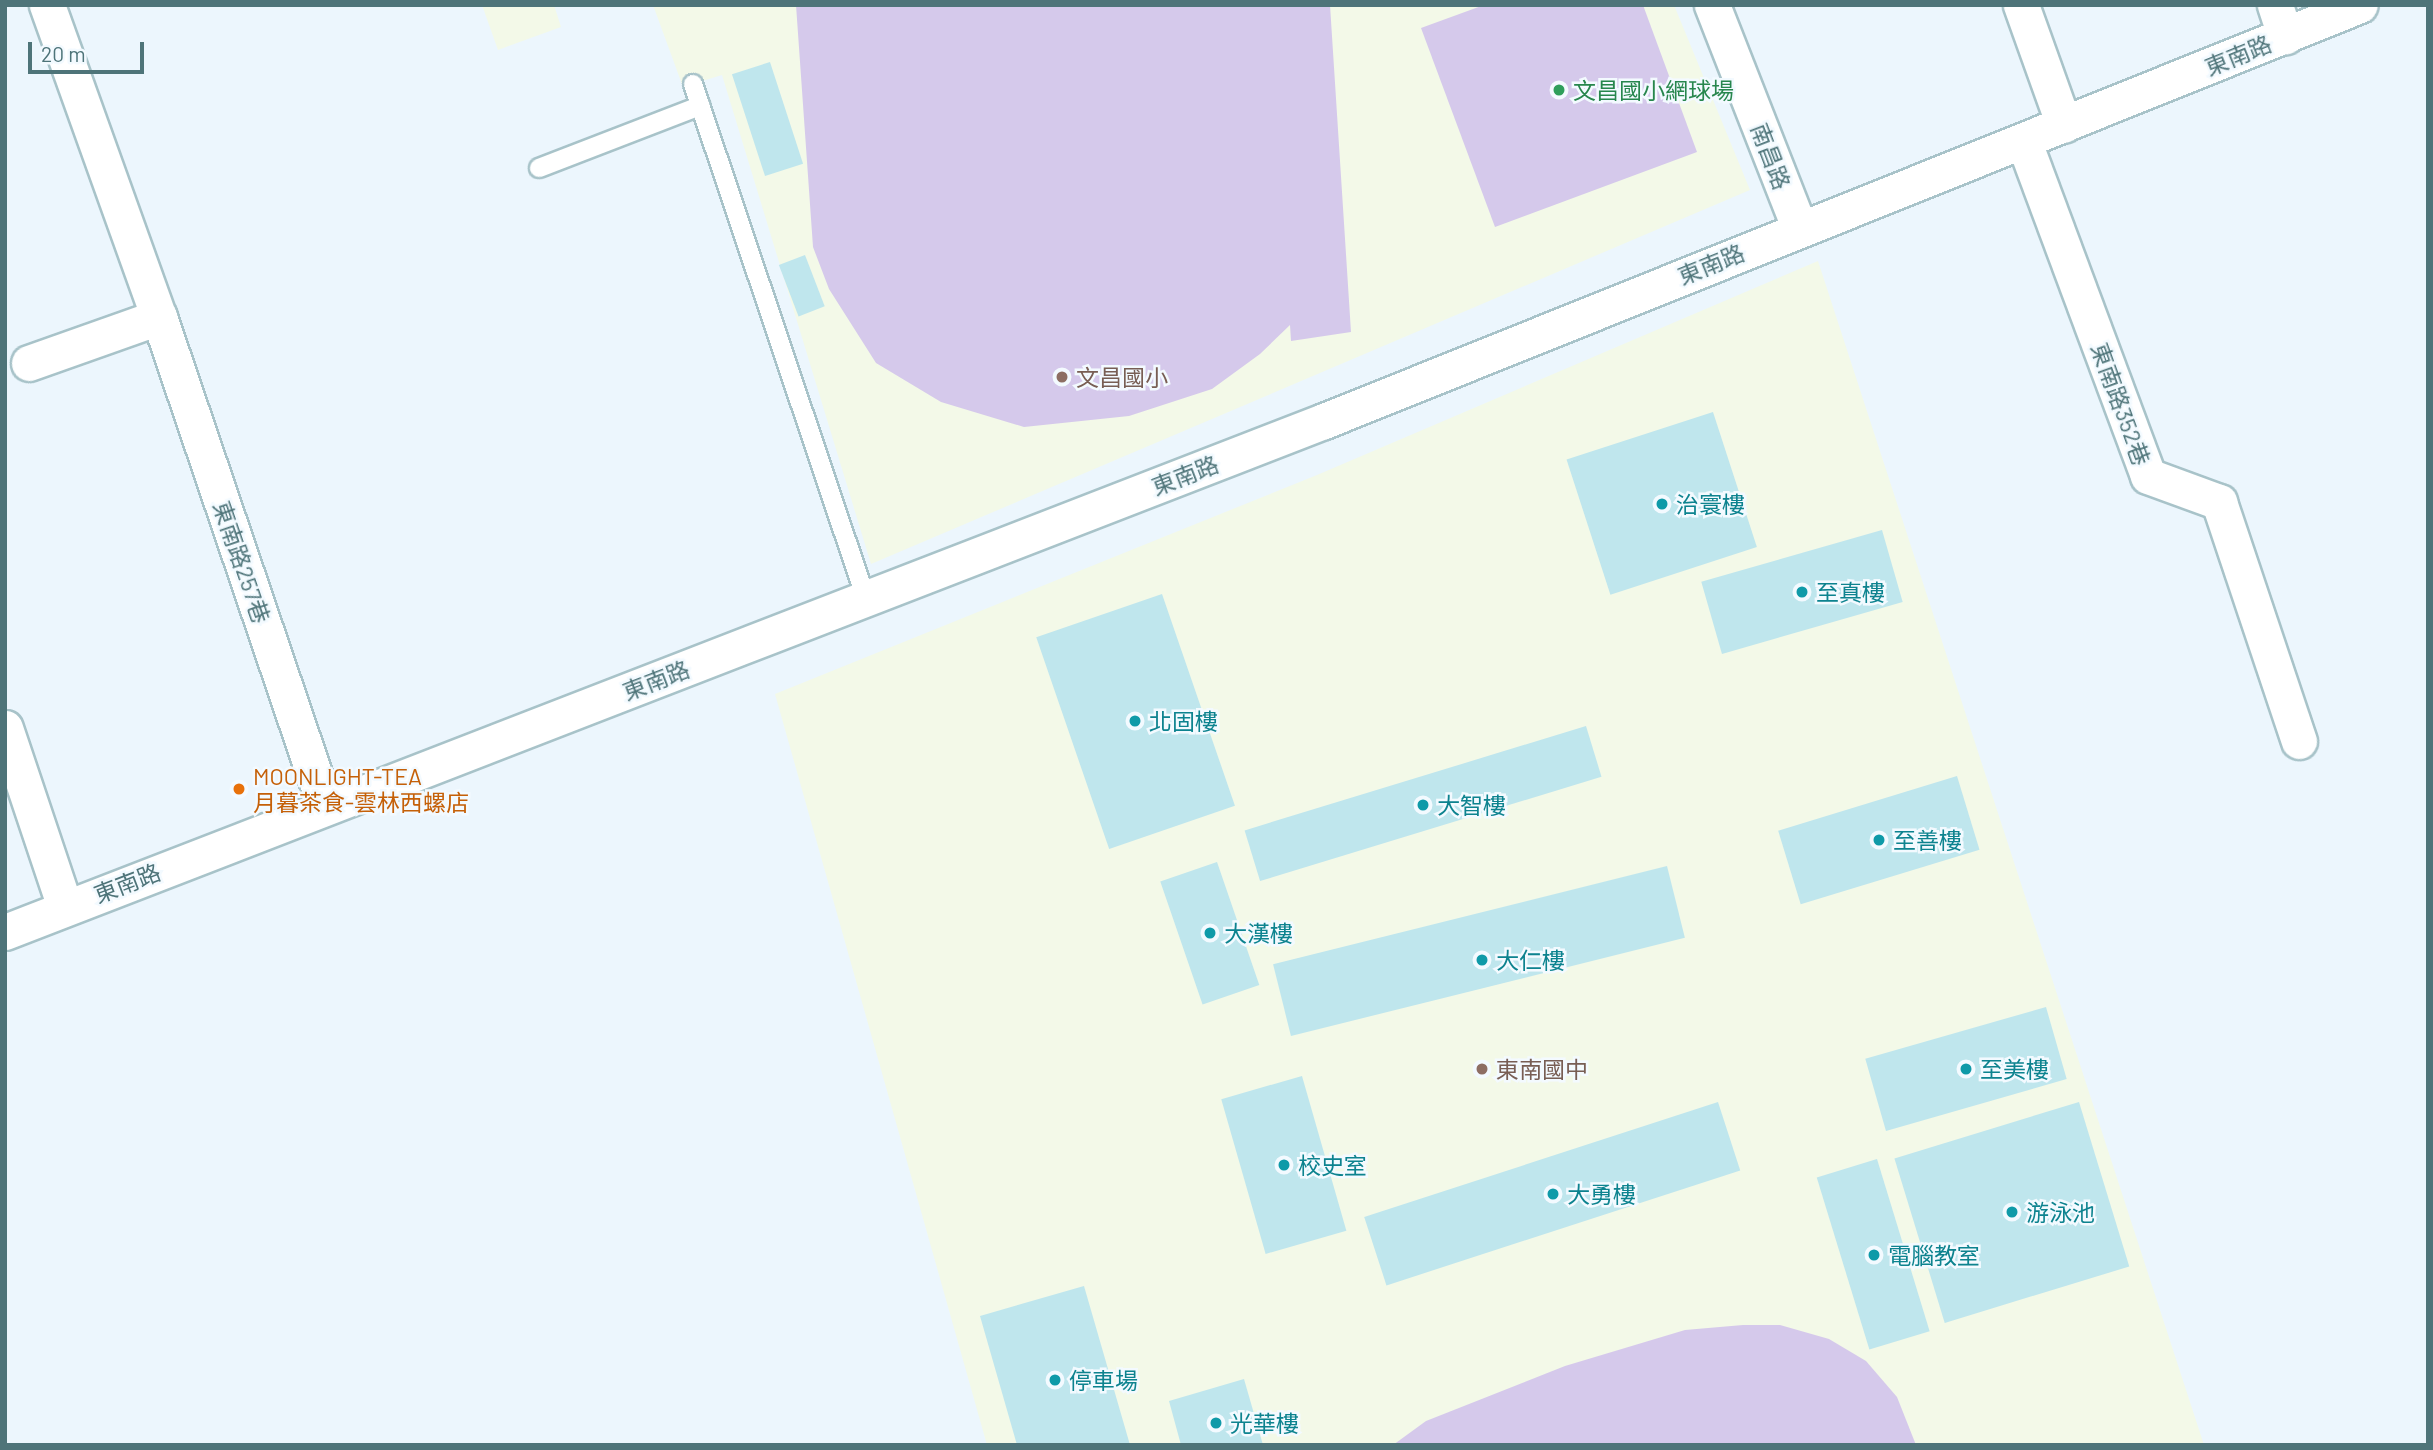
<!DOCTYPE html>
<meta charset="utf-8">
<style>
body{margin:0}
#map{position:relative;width:2433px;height:1450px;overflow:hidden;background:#ecf6fd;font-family:Barlow,"Noto Sans TC",sans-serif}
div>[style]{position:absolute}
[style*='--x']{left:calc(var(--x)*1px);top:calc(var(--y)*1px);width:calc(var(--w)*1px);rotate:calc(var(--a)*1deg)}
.education>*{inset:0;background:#f3f9e8}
.green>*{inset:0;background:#d5c9eb}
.building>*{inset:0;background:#bfe6ed;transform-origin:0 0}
.roads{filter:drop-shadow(2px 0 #a8c3c9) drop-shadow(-2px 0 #a8c3c9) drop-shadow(0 2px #a8c3c9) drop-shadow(0 -2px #a8c3c9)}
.service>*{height:18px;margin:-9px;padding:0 9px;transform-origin:9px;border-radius:9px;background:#fff}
.minor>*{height:35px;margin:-17.5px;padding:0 17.5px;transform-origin:17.5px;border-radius:17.5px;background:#fff}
.dots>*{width:19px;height:19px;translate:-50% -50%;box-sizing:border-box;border:4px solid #f3faff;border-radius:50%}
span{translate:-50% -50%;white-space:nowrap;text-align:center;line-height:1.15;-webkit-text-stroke:5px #f3faff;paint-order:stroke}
.street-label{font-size:23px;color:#4e7479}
.leisure-label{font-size:23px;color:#27864d}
.left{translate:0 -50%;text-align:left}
.education-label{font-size:23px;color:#785e54}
.culture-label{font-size:23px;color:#0d838f}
.food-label{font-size:23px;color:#c56008}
.frame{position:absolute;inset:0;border:7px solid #4e7479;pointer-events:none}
.scale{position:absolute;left:28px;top:42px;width:116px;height:32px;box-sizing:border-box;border:4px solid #4e7479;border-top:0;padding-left:9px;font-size:21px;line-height:24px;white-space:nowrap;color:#4e7479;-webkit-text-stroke:5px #f3faff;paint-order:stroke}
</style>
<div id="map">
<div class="education">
<i style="clip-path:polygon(482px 5px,554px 5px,561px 27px,498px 50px)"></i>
<i style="clip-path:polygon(653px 5px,1674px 5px,1750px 190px,871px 564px,722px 75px,683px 87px)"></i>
<i style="clip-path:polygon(1818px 261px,2204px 1445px,987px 1445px,775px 694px,1317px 475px)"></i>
</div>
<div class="green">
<i style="clip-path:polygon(796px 5px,1330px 5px,1351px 332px,1291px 341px,1290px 325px,1260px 354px,1212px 389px,1129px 416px,1024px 427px,941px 402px,876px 363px,829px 289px,813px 247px)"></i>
<i style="clip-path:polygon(1484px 5px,1643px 5px,1697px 152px,1495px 227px,1421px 28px)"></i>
<i style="clip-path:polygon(1743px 1325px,1780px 1325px,1829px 1339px,1866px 1361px,1897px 1397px,1916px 1445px,1393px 1445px,1426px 1421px,1565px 1366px,1685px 1330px)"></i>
</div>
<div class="building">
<i style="left:770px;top:62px;width:107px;height:40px;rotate:72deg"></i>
<i style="left:805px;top:255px;width:55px;height:28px;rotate:69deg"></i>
<i style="left:1713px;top:412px;width:142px;height:154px;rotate:72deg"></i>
<i style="left:1882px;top:530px;width:75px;height:188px;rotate:74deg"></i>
<i style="left:1162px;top:594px;width:224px;height:133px;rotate:71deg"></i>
<i style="left:1586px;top:726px;width:53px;height:357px;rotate:73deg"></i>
<i style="left:1957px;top:776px;width:77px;height:187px;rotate:73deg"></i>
<i style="left:1217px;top:862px;width:130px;height:60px;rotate:71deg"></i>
<i style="left:1667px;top:866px;width:74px;height:406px;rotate:76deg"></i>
<i style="left:2046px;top:1007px;width:75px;height:188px;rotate:74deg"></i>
<i style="left:1302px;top:1076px;width:161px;height:84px;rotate:74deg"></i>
<i style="left:1718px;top:1102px;width:72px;height:372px;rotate:72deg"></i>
<i style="left:2079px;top:1102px;width:172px;height:193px;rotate:73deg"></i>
<i style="left:1877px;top:1159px;width:180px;height:63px;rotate:73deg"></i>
<i style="clip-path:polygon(1084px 1286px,1130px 1445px,1017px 1445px,980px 1316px)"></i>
<i style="clip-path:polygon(1244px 1379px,1263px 1445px,1181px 1445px,1169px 1401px)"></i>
</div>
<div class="roads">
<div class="service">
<i style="--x:693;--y:84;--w:543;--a:71.43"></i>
<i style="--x:539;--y:168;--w:173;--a:-21.1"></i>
</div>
<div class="minor">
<i style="--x:47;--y:5;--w:331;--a:70.3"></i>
<i style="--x:159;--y:317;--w:516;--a:71.25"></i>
<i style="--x:1712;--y:5;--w:241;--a:68.6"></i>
<i style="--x:2021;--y:5;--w:127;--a:70.3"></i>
<i style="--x:2275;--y:5;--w:33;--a:72"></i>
<i style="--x:2024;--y:142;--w:356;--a:69.6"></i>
<i style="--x:2148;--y:476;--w:76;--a:20.1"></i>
<i style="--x:2219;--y:502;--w:252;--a:71.5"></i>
<i style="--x:29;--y:363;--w:138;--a:-19.5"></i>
<i style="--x:5;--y:728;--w:189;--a:71.5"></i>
<i style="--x:5;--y:932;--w:1415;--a:-21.18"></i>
<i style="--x:1324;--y:421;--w:1116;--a:-21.88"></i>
</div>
</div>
<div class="dots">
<i style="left:1559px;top:90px;background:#2e9e5b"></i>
<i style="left:1062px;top:377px;background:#8d6e63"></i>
<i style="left:1662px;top:504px;background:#0f9aa8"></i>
<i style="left:1802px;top:592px;background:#0f9aa8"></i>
<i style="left:1135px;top:721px;background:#0f9aa8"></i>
<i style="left:239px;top:789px;background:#e8710a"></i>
<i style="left:1423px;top:805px;background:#0f9aa8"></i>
<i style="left:1879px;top:840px;background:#0f9aa8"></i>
<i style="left:1210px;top:933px;background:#0f9aa8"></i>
<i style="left:1482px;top:960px;background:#0f9aa8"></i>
<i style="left:1482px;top:1069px;background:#8d6e63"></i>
<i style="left:1966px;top:1069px;background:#0f9aa8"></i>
<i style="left:1284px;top:1165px;background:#0f9aa8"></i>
<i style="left:1553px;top:1194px;background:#0f9aa8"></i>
<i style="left:2012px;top:1212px;background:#0f9aa8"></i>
<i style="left:1874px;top:1255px;background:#0f9aa8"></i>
<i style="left:1055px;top:1380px;background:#0f9aa8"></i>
<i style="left:1216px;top:1423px;background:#0f9aa8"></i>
</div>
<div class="street-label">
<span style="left:2238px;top:55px;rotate:-22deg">東南路</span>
<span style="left:1771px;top:156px;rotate:69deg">南昌路</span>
<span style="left:1711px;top:264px;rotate:-22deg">東南路</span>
<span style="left:2121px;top:404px;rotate:70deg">東南路352巷</span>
<span style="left:1185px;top:475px;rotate:-21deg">東南路</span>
<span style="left:242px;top:562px;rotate:71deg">東南路257巷</span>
<span style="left:656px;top:680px;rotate:-21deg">東南路</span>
<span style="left:127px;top:883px;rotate:-21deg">東南路</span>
</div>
<div class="leisure-label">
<span class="left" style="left:1573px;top:90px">文昌國小網球場</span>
</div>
<div class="education-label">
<span class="left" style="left:1076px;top:377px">文昌國小</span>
<span class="left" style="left:1496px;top:1069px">東南國中</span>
</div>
<div class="culture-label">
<span class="left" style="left:1676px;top:504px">治寰樓</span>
<span class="left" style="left:1816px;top:592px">至真樓</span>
<span class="left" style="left:1149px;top:721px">北固樓</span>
<span class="left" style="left:1437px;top:805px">大智樓</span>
<span class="left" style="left:1893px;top:840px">至善樓</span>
<span class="left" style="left:1224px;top:933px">大漢樓</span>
<span class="left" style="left:1496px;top:960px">大仁樓</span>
<span class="left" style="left:1980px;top:1069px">至美樓</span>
<span class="left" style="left:1298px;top:1165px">校史室</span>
<span class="left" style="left:1567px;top:1194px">大勇樓</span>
<span class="left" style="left:2026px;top:1212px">游泳池</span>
<span class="left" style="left:1888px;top:1255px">電腦教室</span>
<span class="left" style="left:1069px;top:1380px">停車場</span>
<span class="left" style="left:1230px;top:1423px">光華樓</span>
</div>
<div class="food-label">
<span class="left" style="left:253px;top:789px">MOONLIGHT-TEA<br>月暮茶食-雲林西螺店</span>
</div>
<div class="frame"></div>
<div class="scale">20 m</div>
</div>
